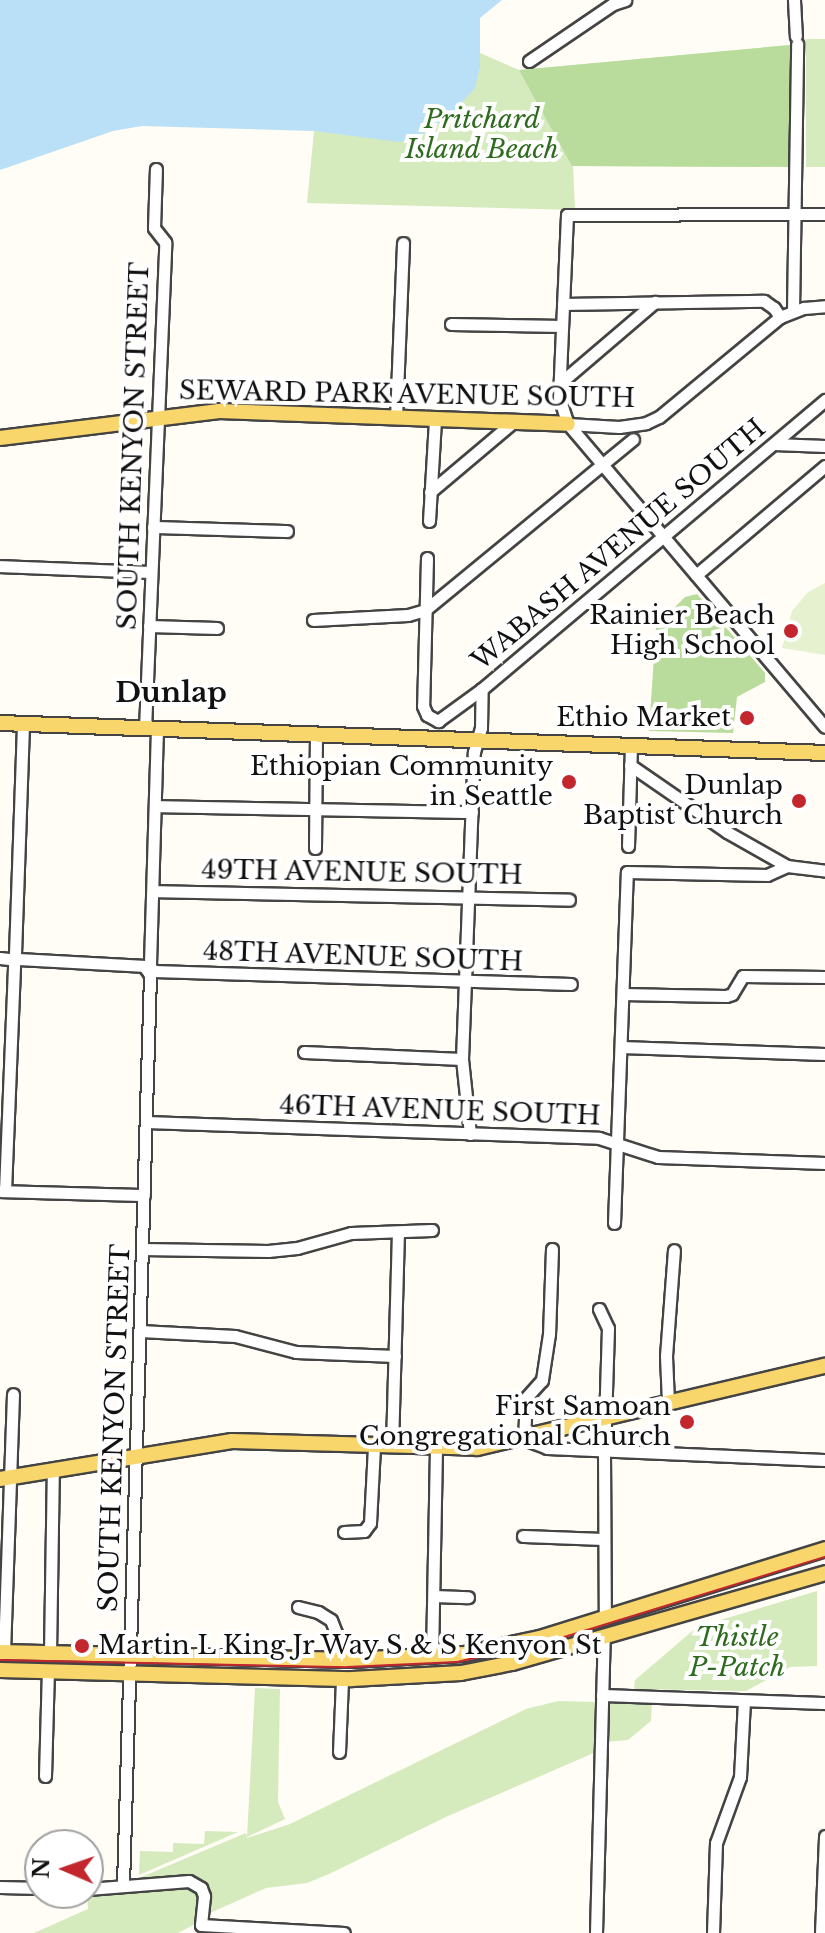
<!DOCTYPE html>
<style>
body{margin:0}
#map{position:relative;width:825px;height:1933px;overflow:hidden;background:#fffdf5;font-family:"Libre Baskerville",serif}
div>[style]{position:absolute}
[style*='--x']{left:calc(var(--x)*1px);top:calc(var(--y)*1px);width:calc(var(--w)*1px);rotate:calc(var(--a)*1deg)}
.green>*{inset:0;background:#d5ebbd;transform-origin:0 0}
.forest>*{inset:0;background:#b9dc9c}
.pitch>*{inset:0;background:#e6f2cf}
.water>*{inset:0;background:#b9e0f7}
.roads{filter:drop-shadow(2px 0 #444) drop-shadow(-2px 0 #444) drop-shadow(0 2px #444) drop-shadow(0 -2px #444)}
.minor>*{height:11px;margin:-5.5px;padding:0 5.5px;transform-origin:5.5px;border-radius:5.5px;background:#fff}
.major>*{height:14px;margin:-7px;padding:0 7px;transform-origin:7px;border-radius:7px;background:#f9d66b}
.tram>*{height:2px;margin:-1px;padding:0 1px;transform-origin:1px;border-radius:1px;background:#c4262e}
.dots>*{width:22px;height:22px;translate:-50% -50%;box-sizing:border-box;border:4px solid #fff;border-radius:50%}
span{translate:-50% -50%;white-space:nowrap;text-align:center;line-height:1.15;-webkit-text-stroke:8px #fff;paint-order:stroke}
.park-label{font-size:26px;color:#2f6b1f;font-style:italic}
.street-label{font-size:26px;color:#111}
.poi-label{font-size:26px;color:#111}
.right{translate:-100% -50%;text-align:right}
.left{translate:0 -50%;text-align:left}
.neighbourhood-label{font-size:28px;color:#111;font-weight:700}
.north{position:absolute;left:24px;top:1829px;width:80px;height:80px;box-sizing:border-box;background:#fff;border:2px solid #a0a0a0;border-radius:50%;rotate:272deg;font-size:22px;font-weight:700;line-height:32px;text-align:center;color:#111}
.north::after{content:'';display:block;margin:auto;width:28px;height:36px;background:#c4262e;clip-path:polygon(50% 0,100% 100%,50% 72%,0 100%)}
</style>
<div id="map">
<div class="green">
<i style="left:825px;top:39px;width:128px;height:19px;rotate:90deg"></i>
<i style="clip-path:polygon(790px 45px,794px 87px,790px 167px,573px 166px,575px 210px,307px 203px,314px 131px,480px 53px,519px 70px)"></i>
<i style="clip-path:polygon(817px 1591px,817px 1666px,790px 1667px,746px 1691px,634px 1689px,635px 1680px,697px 1627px)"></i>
<i style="clip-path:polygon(255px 1688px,280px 1689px,278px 1802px,285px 1819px,247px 1837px)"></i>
<i style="clip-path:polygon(617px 1700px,652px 1701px,651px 1721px,628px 1740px,605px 1742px,606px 1704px)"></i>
<i style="clip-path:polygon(558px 1701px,597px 1702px,596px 1752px,448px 1816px,329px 1874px,307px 1883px,266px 1888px,210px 1913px,210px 1896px,203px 1883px,188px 1876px,139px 1878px,246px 1833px,247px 1838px,290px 1824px,526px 1709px)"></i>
<i style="clip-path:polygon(205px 1831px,238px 1832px,139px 1875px,140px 1851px,173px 1852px,173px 1843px,204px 1844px)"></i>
<i style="clip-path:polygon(147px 1886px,195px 1889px,200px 1909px,195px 1924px,178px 1933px,34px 1933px,88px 1909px,87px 1894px)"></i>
</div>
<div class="forest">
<i style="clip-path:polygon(790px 45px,794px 87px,790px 167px,572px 166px,519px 70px)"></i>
<i style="clip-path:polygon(697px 594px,765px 673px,765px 682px,737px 697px,733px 733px,649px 731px,656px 626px,685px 597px)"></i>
</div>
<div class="pitch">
<i style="clip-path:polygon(825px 583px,825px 655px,782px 648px,792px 611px,808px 592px)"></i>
</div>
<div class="water">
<i style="clip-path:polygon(0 0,502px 0,480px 18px,480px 67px,475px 88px,446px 119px,419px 136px,399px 142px,314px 131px,142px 126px,113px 131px,0 170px)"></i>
</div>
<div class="roads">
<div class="minor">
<i style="--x:794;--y:0;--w:36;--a:87"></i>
<i style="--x:529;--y:61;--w:102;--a:-34.2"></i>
<i style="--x:613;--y:4;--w:13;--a:-18"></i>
<i style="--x:825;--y:214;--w:258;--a:179.8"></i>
<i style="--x:567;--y:215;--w:182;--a:92.5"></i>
<i style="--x:559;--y:397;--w:28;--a:72"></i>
<i style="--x:568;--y:424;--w:397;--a:49.7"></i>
<i style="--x:563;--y:304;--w:201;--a:-0.9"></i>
<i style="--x:764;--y:301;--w:12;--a:35"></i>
<i style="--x:774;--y:308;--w:11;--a:56"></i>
<i style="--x:793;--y:311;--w:267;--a:-89.1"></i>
<i style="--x:451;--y:324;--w:111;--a:1"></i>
<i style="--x:560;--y:383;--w:125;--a:-40.5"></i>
<i style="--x:396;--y:418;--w:175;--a:-87.7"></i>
<i style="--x:568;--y:424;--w:51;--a:3.4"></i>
<i style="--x:619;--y:427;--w:27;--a:-8"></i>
<i style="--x:646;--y:423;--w:14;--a:-25"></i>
<i style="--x:659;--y:417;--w:157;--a:-39.6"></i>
<i style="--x:780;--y:317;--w:26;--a:-21"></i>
<i style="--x:804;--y:308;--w:21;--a:-5"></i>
<i style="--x:774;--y:444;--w:51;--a:2.2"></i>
<i style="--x:430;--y:492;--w:109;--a:-40.1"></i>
<i style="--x:429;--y:521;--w:101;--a:-86.6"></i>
<i style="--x:153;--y:527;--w:134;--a:1.7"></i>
<i style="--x:427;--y:558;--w:148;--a:91.5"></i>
<i style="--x:423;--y:706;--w:10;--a:66"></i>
<i style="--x:427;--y:715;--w:13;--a:29"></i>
<i style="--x:438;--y:721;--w:54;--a:-36"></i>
<i style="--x:482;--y:689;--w:449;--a:-40.1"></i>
<i style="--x:0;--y:566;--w:151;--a:2.3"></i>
<i style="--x:696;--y:575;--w:169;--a:-40.2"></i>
<i style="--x:313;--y:620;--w:95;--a:-3"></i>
<i style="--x:408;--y:615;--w:18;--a:-16"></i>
<i style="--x:425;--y:610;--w:269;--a:-39.4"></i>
<i style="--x:149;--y:626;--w:68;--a:1.7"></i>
<i style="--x:145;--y:729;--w:487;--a:-87.6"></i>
<i style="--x:165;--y:242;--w:18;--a:-128"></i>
<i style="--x:154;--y:228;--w:59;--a:-88.1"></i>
<i style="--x:630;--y:765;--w:118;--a:34.6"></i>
<i style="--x:727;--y:832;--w:69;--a:29.5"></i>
<i style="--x:155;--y:806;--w:317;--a:1.1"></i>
<i style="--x:628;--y:846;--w:100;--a:-88.3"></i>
<i style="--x:315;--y:848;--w:113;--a:-89.5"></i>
<i style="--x:153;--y:891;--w:416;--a:1.2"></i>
<i style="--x:15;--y:954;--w:230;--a:-88"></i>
<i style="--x:0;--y:958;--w:9;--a:6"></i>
<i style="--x:18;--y:959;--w:128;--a:3.1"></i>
<i style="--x:154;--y:970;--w:6;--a:149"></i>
<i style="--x:149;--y:973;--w:5;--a:-127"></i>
<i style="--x:146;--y:969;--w:6;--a:-51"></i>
<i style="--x:150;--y:964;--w:234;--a:-88.3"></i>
<i style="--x:154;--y:971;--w:417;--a:1.8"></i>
<i style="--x:623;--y:994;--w:103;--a:1.1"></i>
<i style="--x:726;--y:996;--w:6;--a:-18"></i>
<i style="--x:732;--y:994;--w:21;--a:-59"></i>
<i style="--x:743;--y:976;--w:82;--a:0.7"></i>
<i style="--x:621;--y:1047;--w:204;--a:2"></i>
<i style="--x:304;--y:1052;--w:158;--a:2.5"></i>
<i style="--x:146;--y:1122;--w:453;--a:2"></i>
<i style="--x:599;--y:1138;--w:62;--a:17.9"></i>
<i style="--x:658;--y:1157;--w:167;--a:2.1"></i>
<i style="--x:470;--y:1134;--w:75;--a:-96.1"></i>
<i style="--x:462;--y:1059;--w:307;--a:-87.8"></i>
<i style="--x:474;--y:752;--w:25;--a:-74"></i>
<i style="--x:481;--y:728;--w:39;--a:-89"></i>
<i style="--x:1;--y:1191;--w:143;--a:1.6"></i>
<i style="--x:5;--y:1191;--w:228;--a:-87.7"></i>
<i style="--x:614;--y:1223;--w:351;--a:-87.9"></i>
<i style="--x:627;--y:872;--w:140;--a:1.2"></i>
<i style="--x:767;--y:875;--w:22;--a:-24"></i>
<i style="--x:787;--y:866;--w:38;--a:7"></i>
<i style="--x:142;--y:1249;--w:126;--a:0.9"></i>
<i style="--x:268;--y:1251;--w:29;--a:-6"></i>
<i style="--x:297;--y:1248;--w:56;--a:-15.5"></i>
<i style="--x:351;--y:1233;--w:81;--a:-2.1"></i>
<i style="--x:552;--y:1249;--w:85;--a:92"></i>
<i style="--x:549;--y:1334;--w:47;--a:98.7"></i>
<i style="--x:542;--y:1380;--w:24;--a:132"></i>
<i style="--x:526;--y:1398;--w:41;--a:92.8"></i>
<i style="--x:524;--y:1439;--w:25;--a:21"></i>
<i style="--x:547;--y:1448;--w:278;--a:2.5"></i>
<i style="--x:599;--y:1309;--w:21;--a:65"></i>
<i style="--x:608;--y:1328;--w:124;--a:91.8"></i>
<i style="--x:604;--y:1452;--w:166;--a:89.7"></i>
<i style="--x:140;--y:1331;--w:95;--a:3"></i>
<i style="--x:235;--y:1336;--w:63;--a:14.7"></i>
<i style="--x:296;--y:1352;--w:99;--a:2.3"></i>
<i style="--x:668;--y:1402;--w:46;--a:-92.5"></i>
<i style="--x:666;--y:1356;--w:106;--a:-85.7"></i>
<i style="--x:392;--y:1446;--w:214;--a:-88.4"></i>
<i style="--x:344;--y:1532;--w:20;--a:-3"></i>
<i style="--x:364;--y:1531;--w:10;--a:-53"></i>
<i style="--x:370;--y:1523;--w:77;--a:-87"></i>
<i style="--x:523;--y:1536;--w:81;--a:2.1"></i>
<i style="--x:434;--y:1596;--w:34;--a:2"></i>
<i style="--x:298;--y:1607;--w:21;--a:14"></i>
<i style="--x:318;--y:1612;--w:15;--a:32"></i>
<i style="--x:331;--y:1620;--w:14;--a:69"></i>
<i style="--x:336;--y:1633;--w:27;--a:94"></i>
<i style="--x:4;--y:1652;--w:258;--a:-88"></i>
<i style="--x:50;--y:1653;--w:183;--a:-89.1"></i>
<i style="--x:432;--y:1657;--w:210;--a:-88.9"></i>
<i style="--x:602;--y:1695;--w:223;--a:2.1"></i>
<i style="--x:339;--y:1752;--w:73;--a:-87.6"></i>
<i style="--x:45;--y:1776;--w:105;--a:-88.4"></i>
<i style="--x:123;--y:1885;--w:912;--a:-88.3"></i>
<i style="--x:0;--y:1887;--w:40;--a:1.4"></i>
<i style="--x:88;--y:1889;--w:101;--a:-4.5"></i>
<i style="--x:189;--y:1881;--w:14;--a:30"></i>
<i style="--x:201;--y:1888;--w:9;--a:69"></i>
<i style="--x:204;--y:1896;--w:29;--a:96"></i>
<i style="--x:201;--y:1925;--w:143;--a:3.2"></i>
<i style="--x:596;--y:1933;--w:296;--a:-88.5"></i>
<i style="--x:713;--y:1933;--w:90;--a:-88.1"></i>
<i style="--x:716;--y:1843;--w:70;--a:-70"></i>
<i style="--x:740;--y:1777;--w:76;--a:-87"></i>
<i style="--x:821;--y:1933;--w:97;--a:-87.6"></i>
</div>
<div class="major">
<i style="--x:0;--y:438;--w:221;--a:-7"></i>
<i style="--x:219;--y:411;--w:349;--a:2.1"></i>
<i style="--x:0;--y:723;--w:826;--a:2.08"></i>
<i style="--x:0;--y:1479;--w:235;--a:-9.3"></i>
<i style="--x:232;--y:1441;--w:245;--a:1.6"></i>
<i style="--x:477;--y:1448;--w:358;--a:-13.3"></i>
<i style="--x:0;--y:1652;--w:351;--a:1.3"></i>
<i style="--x:351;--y:1660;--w:113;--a:-3"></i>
<i style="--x:464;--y:1654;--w:78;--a:-11.9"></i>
<i style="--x:540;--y:1638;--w:299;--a:-17.3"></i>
<i style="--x:0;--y:1670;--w:352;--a:1.5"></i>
<i style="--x:352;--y:1679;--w:109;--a:-3.2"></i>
<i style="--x:461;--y:1673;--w:52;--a:-11.1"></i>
<i style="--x:512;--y:1663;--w:326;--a:-16"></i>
</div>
</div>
<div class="tram">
<i style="--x:0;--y:1660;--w:347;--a:1.2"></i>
<i style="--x:347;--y:1667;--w:110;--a:-2.6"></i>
<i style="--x:457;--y:1662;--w:107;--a:-13"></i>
<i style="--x:561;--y:1638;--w:276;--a:-17.1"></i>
</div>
<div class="dots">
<i style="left:791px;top:631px;background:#c4262e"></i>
<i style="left:747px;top:718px;background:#c4262e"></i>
<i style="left:569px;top:782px;background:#c4262e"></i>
<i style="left:799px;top:801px;background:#c4262e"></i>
<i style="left:687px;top:1422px;background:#c4262e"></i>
<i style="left:82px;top:1646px;background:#c4262e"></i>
</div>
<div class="park-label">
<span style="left:482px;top:135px">Pritchard<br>Island Beach</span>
<span style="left:737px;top:1653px">Thistle<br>P-Patch</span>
</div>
<div class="street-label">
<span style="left:407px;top:395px;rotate:1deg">SEWARD PARK AVENUE SOUTH</span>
<span style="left:134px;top:446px;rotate:-88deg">SOUTH KENYON STREET</span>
<span style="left:619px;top:545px;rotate:-40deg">WABASH AVENUE SOUTH</span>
<span style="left:362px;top:873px;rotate:1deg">49TH AVENUE SOUTH</span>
<span style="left:363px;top:957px;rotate:2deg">48TH AVENUE SOUTH</span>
<span style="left:440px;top:1111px;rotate:2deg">46TH AVENUE SOUTH</span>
<span style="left:115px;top:1428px;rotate:-88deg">SOUTH KENYON STREET</span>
</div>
<div class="poi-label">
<span class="right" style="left:775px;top:631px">Rainier Beach<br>High School</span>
<span class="right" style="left:731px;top:718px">Ethio Market</span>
<span class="right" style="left:553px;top:782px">Ethiopian Community<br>in Seattle</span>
<span class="right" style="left:783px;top:801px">Dunlap<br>Baptist Church</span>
<span class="right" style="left:671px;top:1422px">First Samoan<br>Congregational Church</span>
<span class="left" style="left:98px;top:1646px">Martin L King Jr Way S &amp; S Kenyon St</span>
</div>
<div class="neighbourhood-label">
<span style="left:171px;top:693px">Dunlap</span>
</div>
<div class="north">N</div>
</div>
